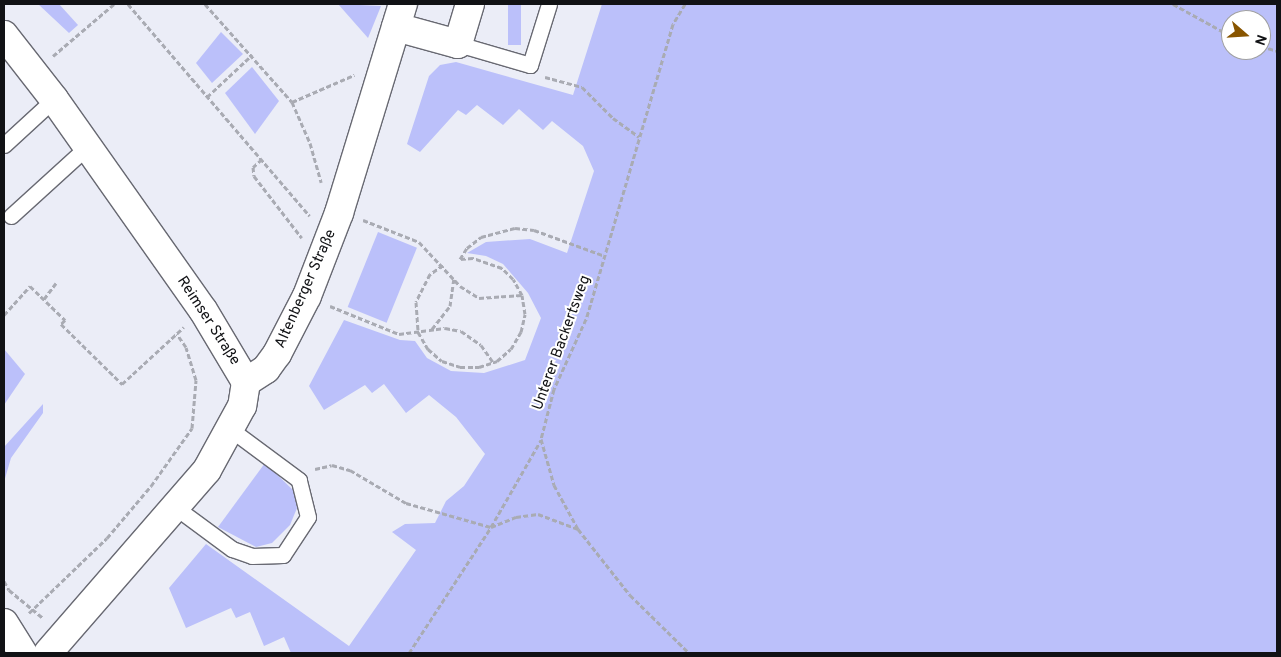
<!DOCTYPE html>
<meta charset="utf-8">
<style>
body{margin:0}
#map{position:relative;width:1281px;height:657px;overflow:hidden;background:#ebedf7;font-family:Overpass,sans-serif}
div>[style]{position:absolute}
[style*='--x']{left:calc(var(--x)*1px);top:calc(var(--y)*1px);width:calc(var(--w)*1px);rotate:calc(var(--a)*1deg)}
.green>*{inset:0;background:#bbc0fa;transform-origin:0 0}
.path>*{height:3px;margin-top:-1.5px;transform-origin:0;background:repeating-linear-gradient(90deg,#a9abb3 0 5px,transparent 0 7.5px)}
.roads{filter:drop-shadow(1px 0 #686972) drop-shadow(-1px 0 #686972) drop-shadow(0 1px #686972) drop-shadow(0 -1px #686972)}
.lane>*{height:15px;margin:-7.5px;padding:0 7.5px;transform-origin:7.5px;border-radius:7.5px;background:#fff}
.street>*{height:28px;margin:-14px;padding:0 14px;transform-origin:14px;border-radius:14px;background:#fff}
span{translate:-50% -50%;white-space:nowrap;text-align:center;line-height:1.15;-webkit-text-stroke:4px #fff;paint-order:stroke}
.street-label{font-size:15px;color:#111215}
.frame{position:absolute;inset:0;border:5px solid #111215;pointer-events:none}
.north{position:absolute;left:1221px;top:10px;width:50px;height:50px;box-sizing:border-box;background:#fff;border:1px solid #a0a0a1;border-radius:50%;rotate:109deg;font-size:14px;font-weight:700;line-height:20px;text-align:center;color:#111215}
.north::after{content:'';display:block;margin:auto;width:18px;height:22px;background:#850;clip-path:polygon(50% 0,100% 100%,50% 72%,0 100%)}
</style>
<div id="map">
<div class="green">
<i style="clip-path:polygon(38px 4px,59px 4px,78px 25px,69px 33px)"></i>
<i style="clip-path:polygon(338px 4px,381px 6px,368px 38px)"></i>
<i style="left:508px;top:4px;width:13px;height:41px"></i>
<i style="clip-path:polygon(evenodd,602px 4px,1277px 4px,1277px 653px,291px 653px,284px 637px,264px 646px,250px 612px,236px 618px,231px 608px,186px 628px,169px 588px,206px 544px,349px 646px,416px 550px,392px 532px,405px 524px,435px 523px,446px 501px,464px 486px,485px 454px,456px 417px,429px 395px,406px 413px,384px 384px,372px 393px,365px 385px,324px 410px,309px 386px,344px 320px,400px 340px,415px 341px,427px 358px,451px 371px,484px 373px,525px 360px,541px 318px,528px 293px,503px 264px,486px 256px,467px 253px,486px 242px,530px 239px,567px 253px,594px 171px,583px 146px,552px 121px,543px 130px,519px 109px,503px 125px,477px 105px,466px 115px,458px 110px,420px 152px,407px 144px,429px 76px,440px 65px,456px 62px,573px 95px,602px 4px,1231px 20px,1261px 20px,1261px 50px,1231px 50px,1231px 20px)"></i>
<i style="clip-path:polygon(221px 32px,243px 54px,212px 83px,196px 63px)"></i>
<i style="clip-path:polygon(252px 67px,279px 101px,255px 134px,225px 93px)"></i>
<i style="left:378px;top:232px;width:42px;height:81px;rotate:22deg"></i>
<i style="clip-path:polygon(4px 349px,25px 374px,4px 405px)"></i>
<i style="clip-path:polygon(43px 404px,43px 413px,11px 458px,4px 482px,4px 447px)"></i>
<i style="clip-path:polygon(265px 463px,294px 491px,297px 508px,290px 525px,272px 543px,256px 547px,218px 527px)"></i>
</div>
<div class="path">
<i style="--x:128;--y:4;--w:279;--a:49.4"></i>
<i style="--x:205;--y:4;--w:131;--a:48.4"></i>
<i style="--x:292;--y:102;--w:45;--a:66.3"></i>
<i style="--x:310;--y:143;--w:41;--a:74.2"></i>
<i style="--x:685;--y:4;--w:23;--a:121"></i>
<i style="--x:673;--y:24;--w:308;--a:106.4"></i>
<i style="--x:586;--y:319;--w:77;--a:114.6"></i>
<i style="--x:554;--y:389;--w:52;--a:104.6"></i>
<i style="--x:541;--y:439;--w:48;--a:74.2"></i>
<i style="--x:554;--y:485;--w:50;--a:61.4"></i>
<i style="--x:578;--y:529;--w:84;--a:51.8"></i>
<i style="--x:630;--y:595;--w:83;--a:44.5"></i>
<i style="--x:1173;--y:4;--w:66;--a:28.9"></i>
<i style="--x:1261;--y:46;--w:17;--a:17"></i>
<i style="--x:53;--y:56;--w:80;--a:-40.4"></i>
<i style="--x:545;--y:77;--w:38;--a:15"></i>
<i style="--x:582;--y:87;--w:44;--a:45"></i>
<i style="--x:613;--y:118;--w:32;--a:36"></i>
<i style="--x:207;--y:97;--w:62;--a:-43"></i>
<i style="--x:292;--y:102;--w:68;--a:-23.5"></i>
<i style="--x:262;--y:159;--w:12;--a:138"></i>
<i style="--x:253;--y:167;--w:9;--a:84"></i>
<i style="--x:254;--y:176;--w:78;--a:52.3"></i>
<i style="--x:363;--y:220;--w:60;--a:21.4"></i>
<i style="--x:419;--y:242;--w:60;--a:47"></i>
<i style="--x:460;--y:286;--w:22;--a:32"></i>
<i style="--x:479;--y:298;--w:43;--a:-4"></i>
<i style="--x:460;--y:259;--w:13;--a:-58"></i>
<i style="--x:467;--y:248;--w:18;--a:-38"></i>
<i style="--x:481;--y:237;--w:35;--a:-15"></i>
<i style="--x:515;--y:228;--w:19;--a:6"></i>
<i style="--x:534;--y:230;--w:76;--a:20.1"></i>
<i style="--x:443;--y:265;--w:16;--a:145"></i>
<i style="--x:430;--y:274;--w:31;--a:117"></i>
<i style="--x:416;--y:302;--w:30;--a:86"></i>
<i style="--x:418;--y:332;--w:20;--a:60"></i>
<i style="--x:428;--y:349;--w:18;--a:41"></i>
<i style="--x:442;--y:361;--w:19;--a:18"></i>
<i style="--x:460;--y:367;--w:19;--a:0"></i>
<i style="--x:479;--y:367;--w:19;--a:-18"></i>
<i style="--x:497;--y:361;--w:18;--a:-41"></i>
<i style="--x:511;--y:349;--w:20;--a:-60"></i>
<i style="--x:521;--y:332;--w:18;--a:-77"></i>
<i style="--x:525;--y:314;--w:19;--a:-99"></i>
<i style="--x:522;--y:295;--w:18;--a:-119"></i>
<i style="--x:513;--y:279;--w:16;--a:-135"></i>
<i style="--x:502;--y:268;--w:31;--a:-161"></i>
<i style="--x:473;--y:258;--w:13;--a:176"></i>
<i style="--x:44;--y:299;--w:20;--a:-53"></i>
<i style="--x:330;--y:306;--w:74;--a:22.1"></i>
<i style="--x:399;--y:334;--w:46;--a:-7.4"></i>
<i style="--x:445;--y:328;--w:16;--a:11"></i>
<i style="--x:461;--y:331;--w:24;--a:35"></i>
<i style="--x:481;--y:345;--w:21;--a:55"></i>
<i style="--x:4;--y:315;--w:39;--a:-48"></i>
<i style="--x:30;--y:286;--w:49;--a:44.2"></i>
<i style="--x:65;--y:320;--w:6;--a:135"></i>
<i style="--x:61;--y:324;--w:86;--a:44.5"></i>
<i style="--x:122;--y:384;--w:84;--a:-42.6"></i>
<i style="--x:432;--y:329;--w:29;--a:-52"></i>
<i style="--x:450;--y:306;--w:27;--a:-82"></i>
<i style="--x:315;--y:469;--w:17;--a:-13"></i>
<i style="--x:332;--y:465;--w:19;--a:16"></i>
<i style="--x:350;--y:470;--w:65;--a:30.5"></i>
<i style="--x:406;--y:503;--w:88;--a:15.8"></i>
<i style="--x:491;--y:527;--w:27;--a:-22"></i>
<i style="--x:516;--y:517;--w:22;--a:-8"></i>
<i style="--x:538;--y:514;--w:43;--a:20.6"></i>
<i style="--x:4;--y:581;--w:10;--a:61"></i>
<i style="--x:9;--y:590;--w:44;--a:39.5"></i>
<i style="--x:29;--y:613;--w:108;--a:-43.9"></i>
<i style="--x:107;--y:538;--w:68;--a:-49.8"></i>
<i style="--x:151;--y:486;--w:71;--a:-54.7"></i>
<i style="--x:192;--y:428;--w:48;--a:-85.2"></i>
<i style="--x:196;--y:380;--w:34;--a:-107"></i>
<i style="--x:186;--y:347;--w:16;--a:-125"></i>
<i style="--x:409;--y:653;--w:150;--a:-56.9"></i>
<i style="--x:491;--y:527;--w:100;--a:-60.1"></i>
</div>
<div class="roads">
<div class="lane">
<i style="--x:458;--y:44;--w:75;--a:16.3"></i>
<i style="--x:530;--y:65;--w:64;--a:-72.7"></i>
<i style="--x:4;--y:145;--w:68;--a:-42.6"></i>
<i style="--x:11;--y:216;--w:104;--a:-42.3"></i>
<i style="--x:175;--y:507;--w:71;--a:36.4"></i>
<i style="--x:232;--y:549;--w:21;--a:19"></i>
<i style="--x:252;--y:556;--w:31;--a:-2"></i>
<i style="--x:283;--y:555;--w:45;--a:-56.7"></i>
<i style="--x:308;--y:517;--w:38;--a:-104"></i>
<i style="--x:299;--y:480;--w:86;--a:-143.5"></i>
</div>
<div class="street">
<i style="--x:396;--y:27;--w:64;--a:15.3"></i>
<i style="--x:458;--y:44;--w:42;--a:-73.3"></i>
<i style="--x:4;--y:35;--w:81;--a:52"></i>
<i style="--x:54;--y:99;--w:258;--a:54.8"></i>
<i style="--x:203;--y:310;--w:84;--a:59.2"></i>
<i style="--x:246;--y:382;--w:24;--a:99"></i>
<i style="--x:242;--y:406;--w:73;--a:118.7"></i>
<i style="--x:207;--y:470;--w:242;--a:131"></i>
<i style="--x:246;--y:382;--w:24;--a:-33"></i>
<i style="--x:266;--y:369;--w:19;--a:-54"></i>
<i style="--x:277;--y:354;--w:65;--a:-62.7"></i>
<i style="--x:307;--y:296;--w:89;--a:-68.9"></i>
<i style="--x:339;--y:213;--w:219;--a:-73"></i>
<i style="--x:4;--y:623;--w:36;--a:58"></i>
</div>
</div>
<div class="street-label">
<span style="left:306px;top:289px;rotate:-66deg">Altenberger Straße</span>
<span style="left:208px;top:321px;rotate:57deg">Reimser Straße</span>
<span style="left:562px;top:343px;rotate:-70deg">Unterer Backertsweg</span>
</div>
<div class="frame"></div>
<div class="north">N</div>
</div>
